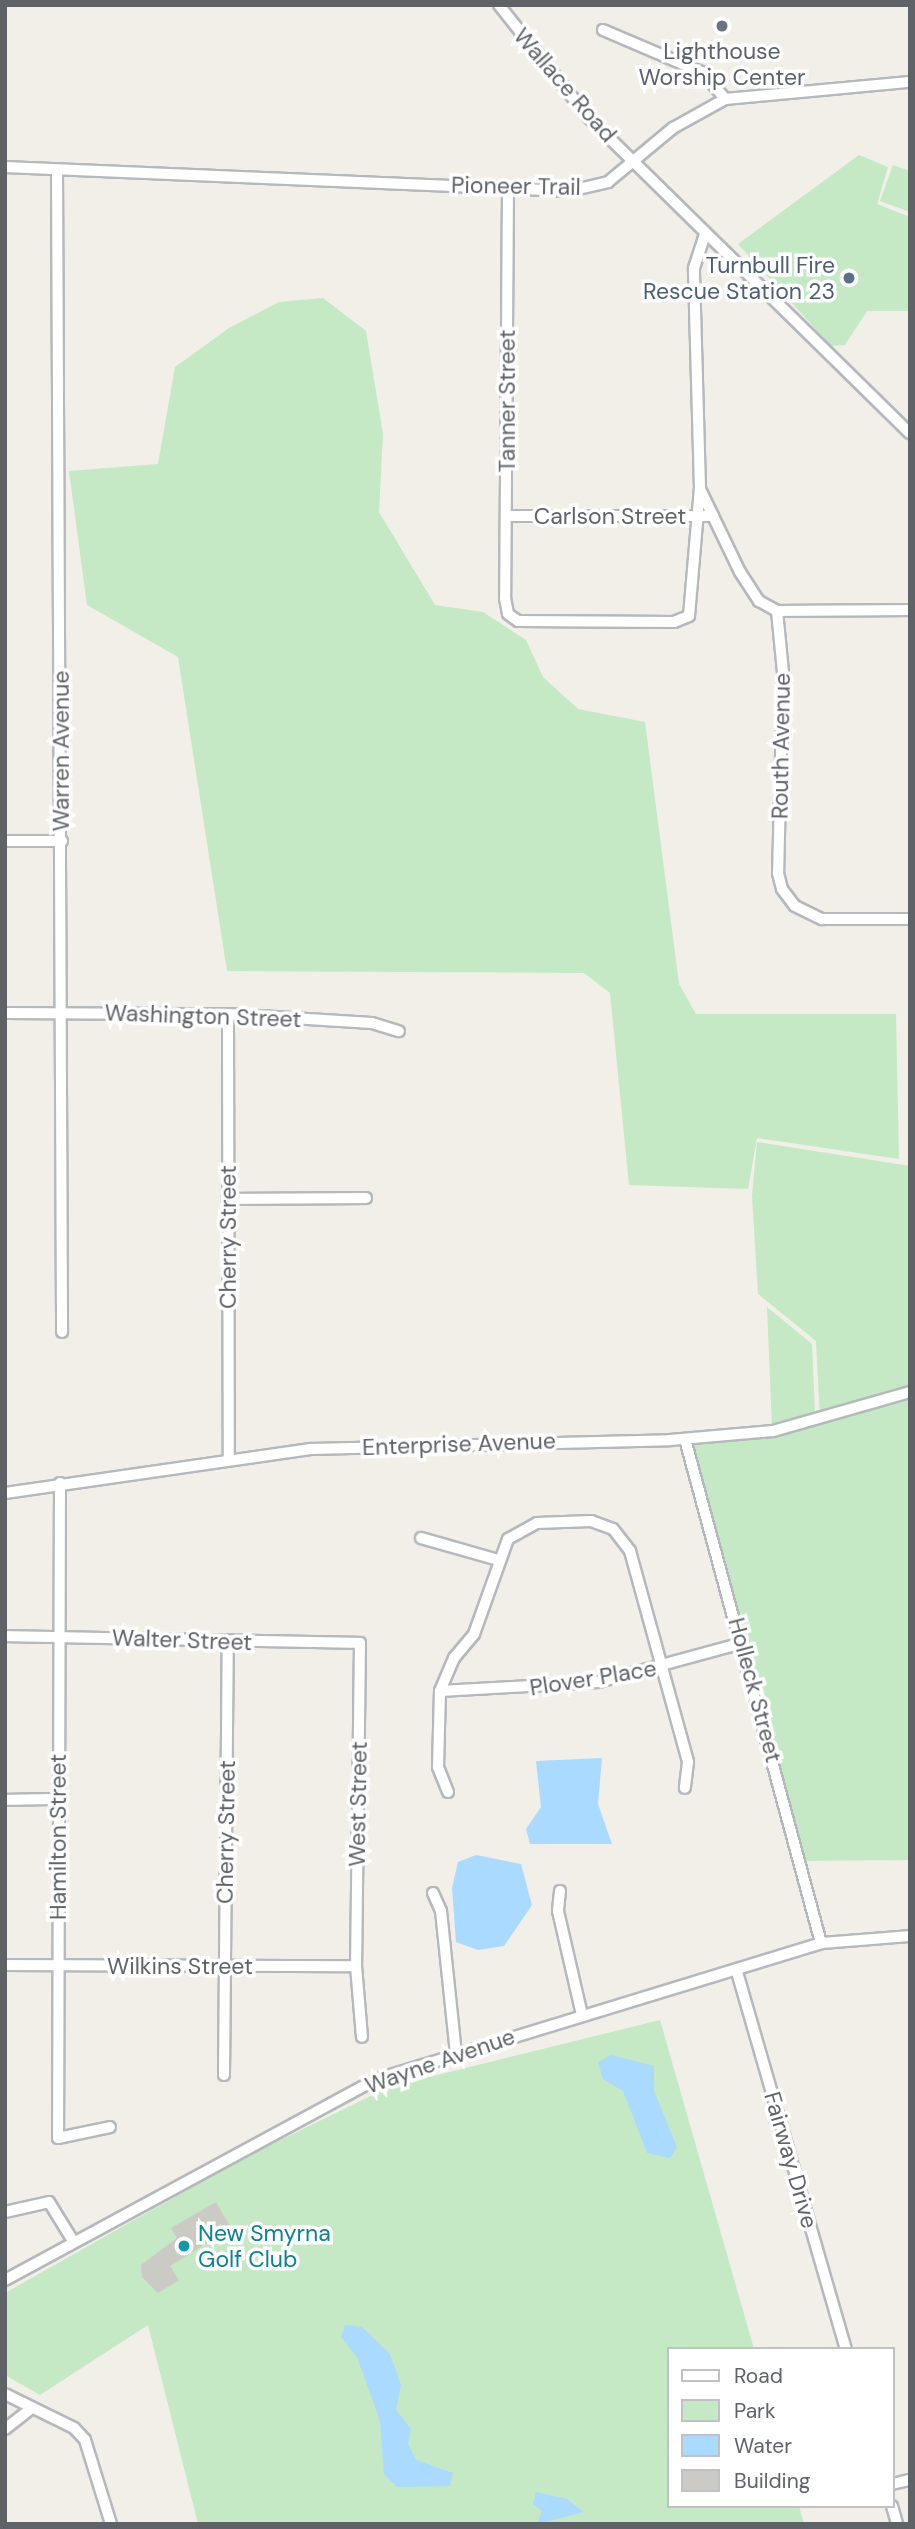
<!DOCTYPE html>
<style>
body{margin:0}
#map{position:relative;width:915px;height:2529px;overflow:hidden;background:#f1efe8;font-family:"DM Sans",sans-serif}
div>[style]{position:absolute}
[style*='--x']{left:calc(var(--x)*1px);top:calc(var(--y)*1px);width:calc(var(--w)*1px);rotate:calc(var(--a)*1deg)}
.green>*{inset:0;background:#c5e8c5}
.water>*{inset:0;background:#aadaff}
.building>*{inset:0;background:#cccac5}
.roads{filter:drop-shadow(2px 0 #b5b8bc) drop-shadow(-2px 0 #b5b8bc) drop-shadow(0 2px #b5b8bc) drop-shadow(0 -2px #b5b8bc)}
.minor>*{height:10px;margin:-5px;padding:0 5px;transform-origin:5px;border-radius:5px;background:#fff}
.dots>*{width:19px;height:19px;translate:-50% -50%;box-sizing:border-box;border:4px solid #fff;border-radius:50%}
span{translate:-50% -50%;white-space:nowrap;text-align:center;line-height:1.15;-webkit-text-stroke:7px #fff;paint-order:stroke}
.worship-label{font-size:23px;color:#5b616d}
.street-label{font-size:23px;color:#5f6368}
.service-label{font-size:23px;color:#4e5e75}
.right{translate:-100% -50%;text-align:right}
.culture-label{font-size:23px;color:#0d838f}
.left{translate:0 -50%;text-align:left}
.frame{position:absolute;inset:0;border:7px solid #5f6368;pointer-events:none}
.legend{position:absolute;left:667px;top:2347px;width:228px;height:161px;box-sizing:border-box;background:#fff;border:2px solid #bfc1c3;margin:0;padding:9px 12px;list-style:none;font-size:21px;color:#5f6368}
.legend li{display:flex;align-items:center;gap:14px;height:35px}
.legend b{width:35px;border:2px solid #bfc1c3}
</style>
<div id="map">
<div class="green">
<i style="clip-path:polygon(859px 155px,888px 167px,877px 204px,910px 217px,910px 311px,867px 311px,845px 345px,831px 346px,738px 244px)"></i>
<i style="clip-path:polygon(893px 165px,910px 171px,910px 212px,880px 201px)"></i>
<i style="clip-path:polygon(323px 298px,366px 331px,383px 434px,379px 512px,435px 605px,483px 612px,526px 640px,543px 677px,578px 709px,645px 722px,679px 984px,696px 1014px,896px 1014px,899px 1159px,757px 1138px,748px 1189px,629px 1185px,610px 993px,584px 973px,227px 971px,178px 657px,87px 605px,69px 471px,158px 464px,175px 367px,229px 328px,279px 302px)"></i>
<i style="clip-path:polygon(757px 1142px,910px 1166px,910px 1860px,799px 1861px,685px 1439px,774px 1431px,820px 1419px,816px 1341px,758px 1294px,752px 1196px)"></i>
<i style="clip-path:polygon(767px 1307px,812px 1344px,815px 1414px,772px 1426px)"></i>
<i style="clip-path:polygon(660px 2020px,754px 2349px,668px 2349px,668px 2506px,799px 2506px,804px 2524px,198px 2524px,148px 2325px,40px 2395px,5px 2375px,5px 2293px,242px 2159px,389px 2087px)"></i>
</div>
<div class="water">
<i style="clip-path:polygon(602px 1758px,598px 1804px,612px 1844px,530px 1844px,526px 1829px,541px 1807px,536px 1761px)"></i>
<i style="clip-path:polygon(476px 1855px,521px 1864px,532px 1905px,504px 1946px,478px 1950px,456px 1942px,452px 1888px,458px 1862px)"></i>
<i style="clip-path:polygon(611px 2055px,654px 2066px,654px 2091px,677px 2147px,670px 2158px,647px 2153px,623px 2091px,603px 2079px,598px 2062px)"></i>
<i style="clip-path:polygon(345px 2325px,362px 2327px,390px 2354px,401px 2385px,396px 2410px,411px 2429px,408px 2444px,416px 2460px,453px 2473px,450px 2486px,397px 2487px,384px 2474px,380px 2421px,357px 2357px,341px 2337px)"></i>
<i style="clip-path:polygon(536px 2492px,567px 2499px,584px 2512px,537px 2524px,542px 2511px,533px 2504px)"></i>
</div>
<div class="building">
<i style="clip-path:polygon(216px 2202px,231px 2228px,170px 2266px,179px 2280px,158px 2293px,142px 2277px,141px 2265px,177px 2238px,171px 2228px)"></i>
</div>
<div class="roads">
<div class="minor">
<i style="--x:499;--y:5;--w:143;--a:51.5"></i>
<i style="--x:588;--y:117;--w:451;--a:44.5"></i>
<i style="--x:603;--y:30;--w:110;--a:23.1"></i>
<i style="--x:704;--y:73;--w:33;--a:51"></i>
<i style="--x:5;--y:167;--w:566;--a:2.43"></i>
<i style="--x:570;--y:191;--w:39;--a:-13"></i>
<i style="--x:608;--y:182;--w:85;--a:-39.7"></i>
<i style="--x:673;--y:128;--w:60;--a:-29.1"></i>
<i style="--x:725;--y:99;--w:186;--a:-5.3"></i>
<i style="--x:57;--y:170;--w:1162;--a:89.75"></i>
<i style="--x:508;--y:188;--w:410;--a:90.4"></i>
<i style="--x:505;--y:598;--w:16;--a:79"></i>
<i style="--x:508;--y:614;--w:12;--a:35"></i>
<i style="--x:518;--y:621;--w:156;--a:0.4"></i>
<i style="--x:674;--y:622;--w:16;--a:-22"></i>
<i style="--x:689;--y:616;--w:128;--a:-85.1"></i>
<i style="--x:700;--y:488;--w:220;--a:-91.6"></i>
<i style="--x:694;--y:268;--w:36;--a:-72"></i>
<i style="--x:700;--y:489;--w:92;--a:64.3"></i>
<i style="--x:740;--y:572;--w:35;--a:57"></i>
<i style="--x:759;--y:601;--w:21;--a:29"></i>
<i style="--x:777;--y:611;--w:61;--a:84.4"></i>
<i style="--x:783;--y:672;--w:201;--a:91.4"></i>
<i style="--x:778;--y:873;--w:16;--a:76"></i>
<i style="--x:782;--y:889;--w:21;--a:53"></i>
<i style="--x:795;--y:906;--w:30;--a:26"></i>
<i style="--x:822;--y:919;--w:88;--a:0"></i>
<i style="--x:507;--y:516;--w:206;--a:0"></i>
<i style="--x:777;--y:611;--w:133;--a:-0.4"></i>
<i style="--x:5;--y:841;--w:57;--a:0"></i>
<i style="--x:5;--y:1013;--w:223;--a:0.3"></i>
<i style="--x:228;--y:1014;--w:144;--a:3.6"></i>
<i style="--x:372;--y:1023;--w:28;--a:17"></i>
<i style="--x:228;--y:1014;--w:445;--a:89.9"></i>
<i style="--x:227;--y:1199;--w:139;--a:-0.4"></i>
<i style="--x:685;--y:1439;--w:522;--a:74.9"></i>
<i style="--x:60;--y:1483;--w:655;--a:90.17"></i>
<i style="--x:58;--y:2138;--w:53;--a:-11.9"></i>
<i style="--x:5;--y:1493;--w:309;--a:-8.2"></i>
<i style="--x:311;--y:1449;--w:359;--a:-1.4"></i>
<i style="--x:670;--y:1440;--w:103;--a:-5"></i>
<i style="--x:773;--y:1431;--w:142;--a:-15.9"></i>
<i style="--x:421;--y:1538;--w:80;--a:15.9"></i>
<i style="--x:5;--y:1636;--w:355;--a:1.1"></i>
<i style="--x:360;--y:1643;--w:323;--a:90.7"></i>
<i style="--x:356;--y:1966;--w:71;--a:85.2"></i>
<i style="--x:440;--y:1691;--w:159;--a:-3.2"></i>
<i style="--x:599;--y:1682;--w:149;--a:-15.2"></i>
<i style="--x:448;--y:1792;--w:27;--a:-112"></i>
<i style="--x:438;--y:1767;--w:76;--a:-88.5"></i>
<i style="--x:440;--y:1691;--w:36;--a:-67"></i>
<i style="--x:454;--y:1658;--w:31;--a:-50"></i>
<i style="--x:474;--y:1634;--w:101;--a:-70.3"></i>
<i style="--x:508;--y:1539;--w:33;--a:-29"></i>
<i style="--x:537;--y:1523;--w:54;--a:-2.1"></i>
<i style="--x:591;--y:1521;--w:23;--a:20"></i>
<i style="--x:613;--y:1529;--w:28;--a:52"></i>
<i style="--x:630;--y:1551;--w:219;--a:74.6"></i>
<i style="--x:688;--y:1762;--w:26;--a:97"></i>
<i style="--x:5;--y:1800;--w:54;--a:-1.1"></i>
<i style="--x:560;--y:1891;--w:20;--a:96"></i>
<i style="--x:558;--y:1911;--w:107;--a:77"></i>
<i style="--x:433;--y:1893;--w:20;--a:66"></i>
<i style="--x:441;--y:1911;--w:144;--a:84"></i>
<i style="--x:5;--y:1965;--w:351;--a:0.2"></i>
<i style="--x:737;--y:1972;--w:392;--a:73.9"></i>
<i style="--x:224;--y:2075;--w:433;--a:-89.5"></i>
<i style="--x:5;--y:2212;--w:45;--a:-12.8"></i>
<i style="--x:49;--y:2202;--w:46;--a:58.4"></i>
<i style="--x:5;--y:2280;--w:423;--a:-28.4"></i>
<i style="--x:377;--y:2079;--w:464;--a:-17"></i>
<i style="--x:821;--y:1943;--w:89;--a:-4.5"></i>
<i style="--x:5;--y:2394;--w:77;--a:26.2"></i>
<i style="--x:74;--y:2428;--w:16;--a:47"></i>
<i style="--x:85;--y:2440;--w:88;--a:72.8"></i>
<i style="--x:5;--y:2429;--w:33;--a:-38"></i>
<i style="--x:892;--y:2484;--w:18;--a:-13"></i>
<i style="--x:892;--y:2506;--w:19;--a:74"></i>
</div>
</div>
<div class="dots">
<i style="left:722px;top:26px;background:#6b7280"></i>
<i style="left:849px;top:278px;background:#5c6f8a"></i>
<i style="left:184px;top:2246px;background:#0f9aa8"></i>
</div>
<div class="worship-label">
<span style="left:722px;top:64px">Lighthouse<br>Worship Center</span>
</div>
<div class="street-label">
<span style="left:565px;top:85px;rotate:49deg">Wallace Road</span>
<span style="left:516px;top:186px;rotate:1deg">Pioneer Trail</span>
<span style="left:507px;top:401px;rotate:-90deg">Tanner Street</span>
<span style="left:610px;top:516px">Carlson Street</span>
<span style="left:781px;top:746px;rotate:-89deg">Routh Avenue</span>
<span style="left:61px;top:751px;rotate:-90deg">Warren Avenue</span>
<span style="left:203px;top:1016px;rotate:2deg">Washington Street</span>
<span style="left:228px;top:1237px;rotate:-90deg">Cherry Street</span>
<span style="left:459px;top:1444px;rotate:-2deg">Enterprise Avenue</span>
<span style="left:182px;top:1640px;rotate:2deg">Walter Street</span>
<span style="left:593px;top:1678px;rotate:-9deg">Plover Place</span>
<span style="left:755px;top:1690px;rotate:75deg">Holleck Street</span>
<span style="left:358px;top:1804px;rotate:-89deg">West Street</span>
<span style="left:226px;top:1832px;rotate:-89deg">Cherry Street</span>
<span style="left:58px;top:1837px;rotate:-90deg">Hamilton Street</span>
<span style="left:180px;top:1966px">Wilkins Street</span>
<span style="left:440px;top:2061px;rotate:-19deg">Wayne Avenue</span>
<span style="left:791px;top:2160px;rotate:74deg">Fairway Drive</span>
</div>
<div class="service-label">
<span class="right" style="left:835px;top:278px">Turnbull Fire<br>Rescue Station 23</span>
</div>
<div class="culture-label">
<span class="left" style="left:198px;top:2246px">New Smyrna<br>Golf Club</span>
</div>
<div class="frame"></div>
<ul class="legend">
<li><b style="height:9px;background:#fff"></b>Road</li>
<li><b style="height:19px;background:#c5e8c5"></b>Park</li>
<li><b style="height:19px;background:#aadaff"></b>Water</li>
<li><b style="height:19px;background:#cccac5"></b>Building</li>
</ul>
</div>
